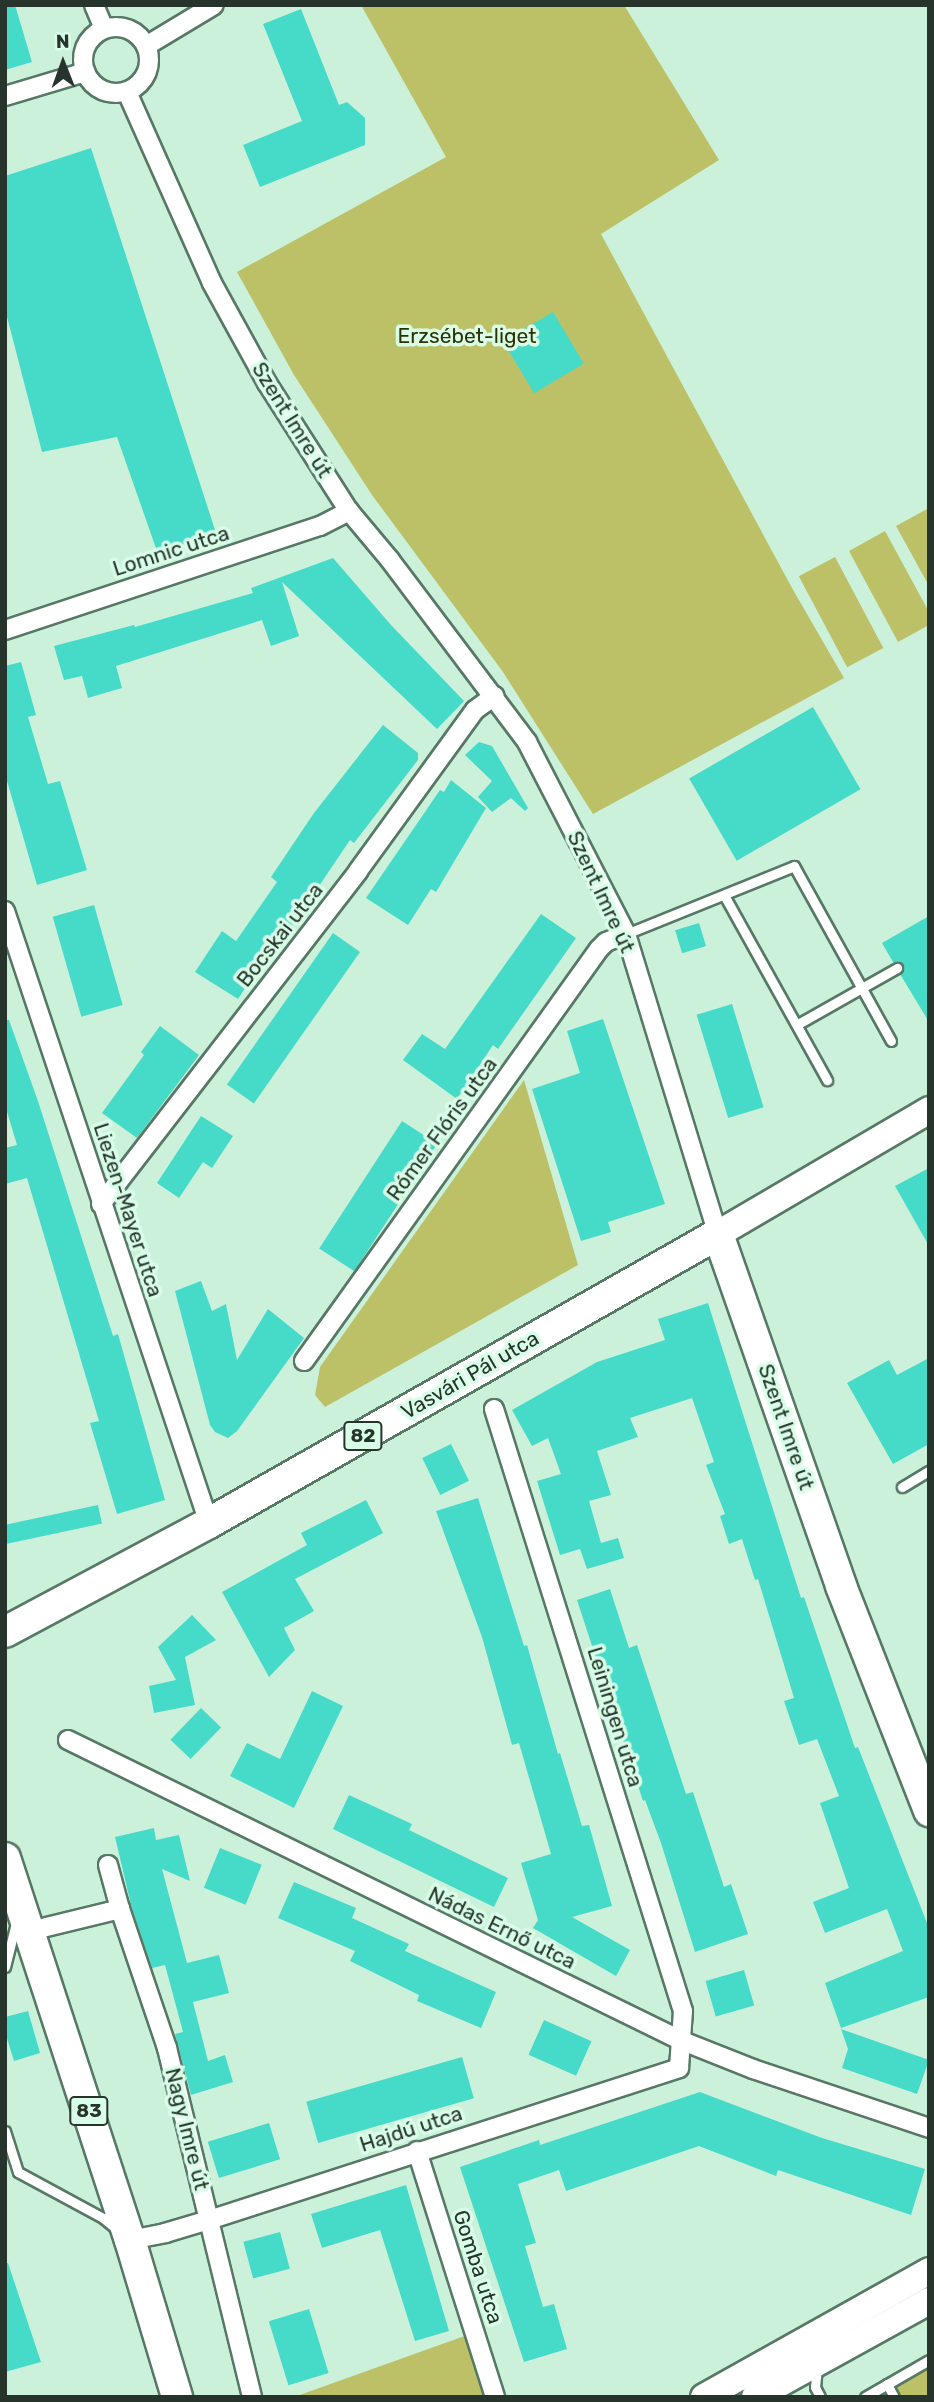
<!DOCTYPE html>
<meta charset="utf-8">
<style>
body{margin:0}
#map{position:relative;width:934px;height:2402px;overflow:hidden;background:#ccf1db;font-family:Rubik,sans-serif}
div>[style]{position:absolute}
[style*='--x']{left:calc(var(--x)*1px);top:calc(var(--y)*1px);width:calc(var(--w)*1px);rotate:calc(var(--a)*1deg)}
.green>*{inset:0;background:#bcc167;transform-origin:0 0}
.building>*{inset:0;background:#46dac8;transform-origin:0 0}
.roads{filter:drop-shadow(2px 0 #567865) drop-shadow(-2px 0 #567865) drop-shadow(0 2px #567865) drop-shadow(0 -2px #567865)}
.lane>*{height:9px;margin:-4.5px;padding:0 4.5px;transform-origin:4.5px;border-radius:4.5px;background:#fff}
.street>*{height:18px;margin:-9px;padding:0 9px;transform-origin:9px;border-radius:9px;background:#fff}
.street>.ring{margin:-9px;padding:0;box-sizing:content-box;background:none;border:18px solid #fff;border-radius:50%}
.secondary>*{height:26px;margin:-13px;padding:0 13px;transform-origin:13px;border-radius:13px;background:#fff}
.primary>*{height:30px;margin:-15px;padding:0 15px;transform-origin:15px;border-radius:15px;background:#fff}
span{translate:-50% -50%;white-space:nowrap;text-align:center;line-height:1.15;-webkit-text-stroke:7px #d9fee8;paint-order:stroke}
.shield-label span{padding:2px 5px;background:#d9fee8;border:2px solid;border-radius:5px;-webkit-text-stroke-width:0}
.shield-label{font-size:19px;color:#26342c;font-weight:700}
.park-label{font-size:21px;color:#2f3004}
.street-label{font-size:21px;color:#26342c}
.frame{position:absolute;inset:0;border:7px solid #26342c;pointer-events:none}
.north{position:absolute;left:28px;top:28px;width:70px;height:70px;-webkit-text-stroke:5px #d9fee8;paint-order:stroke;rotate:359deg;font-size:19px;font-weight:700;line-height:28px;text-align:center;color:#26342c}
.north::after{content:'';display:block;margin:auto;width:24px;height:32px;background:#26342c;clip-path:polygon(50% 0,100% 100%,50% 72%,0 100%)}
</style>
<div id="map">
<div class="green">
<i style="clip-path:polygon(361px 5px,624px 5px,719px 160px,601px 234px,792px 588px,844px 678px,593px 814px,503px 672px,372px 495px,294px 375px,237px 272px,446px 157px)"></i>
<i style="clip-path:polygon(929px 508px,929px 586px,896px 526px)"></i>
<i style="clip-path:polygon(885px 531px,929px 612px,929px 625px,898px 642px,849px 551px)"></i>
<i style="left:835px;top:557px;width:103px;height:41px;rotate:62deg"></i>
<i style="clip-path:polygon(524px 1080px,578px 1265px,325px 1407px,315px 1395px,320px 1367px)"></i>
<i style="clip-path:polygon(473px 2333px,491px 2397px,294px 2397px)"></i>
<i style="clip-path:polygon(929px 2360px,929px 2397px,865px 2397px)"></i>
</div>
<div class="building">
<i style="clip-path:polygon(5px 5px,15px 5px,32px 62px,5px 70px)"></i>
<i style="clip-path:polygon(301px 9px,339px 105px,347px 102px,365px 118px,365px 145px,260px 187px,243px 145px,302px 121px,263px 24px)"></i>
<i style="clip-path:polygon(91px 148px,216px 533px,158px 554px,117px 437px,42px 452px,5px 309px,5px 176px)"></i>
<i style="left:553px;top:312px;width:60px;height:58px;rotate:59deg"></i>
<i style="clip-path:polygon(333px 558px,391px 625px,464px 701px,437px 729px,282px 582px,299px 636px,271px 646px,262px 620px,116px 666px,122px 688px,108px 692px,88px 698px,82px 676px,64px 680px,54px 646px,134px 625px,135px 627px,253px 593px,251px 588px)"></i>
<i style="clip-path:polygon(21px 662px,36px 715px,28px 717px,48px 784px,60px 781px,87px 870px,37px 885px,5px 774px,5px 666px)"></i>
<i style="left:813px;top:707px;width:95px;height:143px;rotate:60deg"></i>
<i style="clip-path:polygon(383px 725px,418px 753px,418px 760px,354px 843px,350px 840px,284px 938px,280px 934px,238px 999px,195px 972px,222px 931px,236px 941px,277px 882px,271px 877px,314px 813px)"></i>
<i style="clip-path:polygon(479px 742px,492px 746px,528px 808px,525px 811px,511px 798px,492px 812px,478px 797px,492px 781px,465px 755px)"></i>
<i style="clip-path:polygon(451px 780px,486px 808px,436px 892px,431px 889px,408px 925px,366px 898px,440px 790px,444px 792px)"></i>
<i style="left:94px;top:905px;width:104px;height:43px;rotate:74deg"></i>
<i style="clip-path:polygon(541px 914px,576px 938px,498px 1049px,493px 1045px,457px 1099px,403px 1060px,422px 1034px,445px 1049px)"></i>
<i style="clip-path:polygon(929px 916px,929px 1022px,900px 974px,903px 964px,893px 962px,882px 943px)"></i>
<i style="left:699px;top:923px;width:24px;height:25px;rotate:73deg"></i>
<i style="left:333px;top:933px;width:33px;height:185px;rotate:35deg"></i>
<i style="left:732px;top:1004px;width:108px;height:37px;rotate:73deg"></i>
<i style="clip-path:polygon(603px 1019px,665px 1204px,608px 1222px,611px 1232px,581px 1241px,532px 1089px,580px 1073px,567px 1031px)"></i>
<i style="clip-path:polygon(5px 1020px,9px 1020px,38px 1101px,113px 1336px,118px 1334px,165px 1500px,117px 1514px,90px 1423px,99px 1421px,27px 1178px,5px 1184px,5px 1148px,17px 1145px,5px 1105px)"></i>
<i style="clip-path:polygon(160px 1026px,199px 1055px,137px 1138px,102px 1113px,144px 1055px,141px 1052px)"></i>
<i style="clip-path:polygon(201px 1116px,233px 1136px,212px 1168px,203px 1162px,179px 1198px,157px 1183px)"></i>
<i style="left:402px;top:1121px;width:42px;height:152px;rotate:33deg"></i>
<i style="clip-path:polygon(929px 1168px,929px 1246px,895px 1186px)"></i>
<i style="clip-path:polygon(201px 1281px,212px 1311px,226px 1304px,237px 1360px,268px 1309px,304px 1338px,237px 1431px,228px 1438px,215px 1432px,210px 1425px,175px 1291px)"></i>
<i style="clip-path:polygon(708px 1303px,801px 1598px,804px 1597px,855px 1748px,858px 1747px,929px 1928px,929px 1997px,841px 2028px,825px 1983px,903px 1951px,887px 1909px,825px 1933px,813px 1902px,849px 1888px,820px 1803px,839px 1796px,817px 1739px,799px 1745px,784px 1701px,794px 1698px,758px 1579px,755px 1580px,742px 1539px,729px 1544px,720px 1516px,725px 1514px,706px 1465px,714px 1462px,692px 1398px,630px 1418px,638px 1437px,597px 1451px,611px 1495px,589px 1501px,601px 1543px,618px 1538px,624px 1558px,587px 1569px,580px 1549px,560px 1555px,537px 1481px,561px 1474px,548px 1438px,532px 1446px,512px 1410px,597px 1362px,665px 1340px,658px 1319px)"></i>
<i style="clip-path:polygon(929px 1358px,929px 1444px,893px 1464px,847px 1383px,889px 1360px,897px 1375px)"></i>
<i style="left:451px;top:1444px;width:41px;height:32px;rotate:64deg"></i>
<i style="clip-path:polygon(478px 1498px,524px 1646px,527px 1645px,558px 1754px,560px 1753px,582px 1826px,589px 1825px,612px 1906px,572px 1917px,630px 1950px,616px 1976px,533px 1928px,538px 1920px,521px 1863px,551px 1854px,519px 1743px,512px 1745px,482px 1637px,436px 1511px)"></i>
<i style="clip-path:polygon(366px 1500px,383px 1533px,295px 1579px,314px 1611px,284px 1628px,295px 1650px,269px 1677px,222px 1592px,307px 1545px,301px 1533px)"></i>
<i style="left:98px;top:1505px;width:19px;height:97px;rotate:78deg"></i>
<i style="clip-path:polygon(610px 1589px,629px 1648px,637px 1645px,686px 1794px,693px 1792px,724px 1887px,731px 1884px,748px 1934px,695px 1952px,661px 1843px,645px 1800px,643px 1801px,577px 1600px)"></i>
<i style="clip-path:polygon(192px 1615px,216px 1640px,185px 1657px,195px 1705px,154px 1713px,149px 1686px,176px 1680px,158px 1647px)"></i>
<i style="clip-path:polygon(312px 1691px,343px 1706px,294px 1808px,230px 1776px,247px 1743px,280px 1759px)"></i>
<i style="left:201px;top:1708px;width:28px;height:44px;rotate:44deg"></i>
<i style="clip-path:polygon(349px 1795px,412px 1824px,409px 1830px,508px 1878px,494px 1907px,333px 1829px)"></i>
<i style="clip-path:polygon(154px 1828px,156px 1840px,179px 1835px,190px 1881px,162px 1869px,187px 1963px,219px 1955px,229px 1993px,193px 2002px,208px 2061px,225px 2055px,233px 2082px,191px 2095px,175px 2034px,183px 2032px,165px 1965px,152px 1968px,132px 1909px,115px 1837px)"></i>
<i style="left:220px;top:1848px;width:45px;height:43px;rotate:22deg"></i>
<i style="clip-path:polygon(294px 1882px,356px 1908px,352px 1918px,409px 1944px,405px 1951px,496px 1992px,481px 2028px,417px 2001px,419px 1995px,350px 1961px,355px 1951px,278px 1918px)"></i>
<i style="left:744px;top:1970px;width:37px;height:40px;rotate:74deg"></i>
<i style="clip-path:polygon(28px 2011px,40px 2053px,14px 2061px,5px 2032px,5px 2017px)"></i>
<i style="left:544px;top:2020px;width:52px;height:38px;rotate:24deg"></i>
<i style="clip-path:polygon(841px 2029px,929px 2060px,917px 2094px,842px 2068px,848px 2049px)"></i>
<i style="left:462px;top:2057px;width:43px;height:162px;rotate:74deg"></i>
<i style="clip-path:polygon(700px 2092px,822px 2138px,925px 2169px,911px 2215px,778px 2170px,776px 2176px,699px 2146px,566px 2191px,559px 2170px,518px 2184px,536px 2243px,525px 2246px,543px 2307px,554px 2304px,567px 2349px,524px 2362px,460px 2167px,539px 2140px,540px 2145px)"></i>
<i style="left:269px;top:2123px;width:38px;height:64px;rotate:73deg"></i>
<i style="clip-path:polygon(406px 2185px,449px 2331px,415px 2341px,380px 2230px,322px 2248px,311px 2214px)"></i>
<i style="left:280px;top:2232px;width:38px;height:38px;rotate:75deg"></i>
<i style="clip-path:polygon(5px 2263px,8px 2263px,41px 2362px,5px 2372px)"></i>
<i style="left:309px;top:2309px;width:67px;height:42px;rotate:73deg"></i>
</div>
<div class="roads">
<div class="lane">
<i style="--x:724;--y:895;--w:212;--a:60.9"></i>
<i style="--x:626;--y:934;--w:181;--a:-22"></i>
<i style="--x:794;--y:866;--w:200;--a:61"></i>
<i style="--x:798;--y:1024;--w:114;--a:-29.5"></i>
<i style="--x:902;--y:1487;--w:31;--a:-31"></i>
<i style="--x:5;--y:1967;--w:45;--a:-76"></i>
<i style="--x:5;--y:2131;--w:43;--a:72.4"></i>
<i style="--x:18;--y:2172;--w:97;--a:28.4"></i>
<i style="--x:103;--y:2218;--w:19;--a:39"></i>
<i style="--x:817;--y:2368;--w:19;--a:96"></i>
<i style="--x:815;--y:2387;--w:11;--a:63"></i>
<i style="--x:887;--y:2384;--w:15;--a:62"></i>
<i style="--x:865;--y:2397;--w:74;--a:-30"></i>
</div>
<div class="street">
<i style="--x:94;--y:5;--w:25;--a:67"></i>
<i class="ring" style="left:83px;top:27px;width:48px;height:48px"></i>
<i style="--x:146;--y:46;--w:79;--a:-31.1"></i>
<i style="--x:127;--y:92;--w:209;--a:66"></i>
<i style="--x:212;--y:283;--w:114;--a:61.2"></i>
<i style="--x:267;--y:383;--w:152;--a:57.4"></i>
<i style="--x:349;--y:511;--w:64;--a:50.1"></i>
<i style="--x:390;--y:560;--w:228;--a:53"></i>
<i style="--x:527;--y:742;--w:216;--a:62.7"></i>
<i style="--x:626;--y:934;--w:314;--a:73"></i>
<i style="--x:5;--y:96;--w:84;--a:-16.7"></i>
<i style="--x:5;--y:630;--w:332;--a:-18.3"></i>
<i style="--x:320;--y:526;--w:33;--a:-27"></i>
<i style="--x:5;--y:911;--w:645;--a:71.57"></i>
<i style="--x:101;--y:1204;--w:421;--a:-52.3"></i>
<i style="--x:358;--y:871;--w:199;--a:-54"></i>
<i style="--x:475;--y:710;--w:24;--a:-36"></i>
<i style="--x:304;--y:1361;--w:507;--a:-54.4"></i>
<i style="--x:599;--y:949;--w:10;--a:-45"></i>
<i style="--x:606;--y:942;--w:22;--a:-22"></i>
<i style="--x:68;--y:1740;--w:682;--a:26.11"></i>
<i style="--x:680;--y:2040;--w:79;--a:21.7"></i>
<i style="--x:753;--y:2069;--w:186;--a:18.5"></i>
<i style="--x:108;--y:1865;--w:46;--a:74.7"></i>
<i style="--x:120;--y:1909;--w:147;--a:71.3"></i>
<i style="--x:167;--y:2048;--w:359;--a:76.3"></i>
<i style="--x:30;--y:1931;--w:93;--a:-13.7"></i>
<i style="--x:417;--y:2151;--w:258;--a:72.4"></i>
<i style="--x:130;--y:2240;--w:36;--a:-11"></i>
<i style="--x:165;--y:2233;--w:46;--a:-16.5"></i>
<i style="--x:209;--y:2220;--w:494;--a:-17.9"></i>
<i style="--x:679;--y:2068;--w:57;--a:-86"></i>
<i style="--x:683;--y:2011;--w:631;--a:-107.43"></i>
</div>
<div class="secondary">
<i style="--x:718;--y:1234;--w:245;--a:-30.4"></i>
<i style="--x:704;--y:2397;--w:258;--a:-29.2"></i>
<i style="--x:755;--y:2397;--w:199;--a:-28.9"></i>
</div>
<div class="primary">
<i style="--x:5;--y:1632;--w:231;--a:-28.1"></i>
<i style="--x:209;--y:1523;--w:585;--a:-29.59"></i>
<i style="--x:718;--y:1234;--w:373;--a:70.7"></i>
<i style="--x:841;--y:1586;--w:242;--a:68.6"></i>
<i style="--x:5;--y:1858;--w:402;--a:71.9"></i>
<i style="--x:130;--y:2240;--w:164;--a:73.3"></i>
</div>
</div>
<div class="shield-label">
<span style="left:363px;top:1436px">82</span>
<span style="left:89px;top:2111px">83</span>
</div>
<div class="park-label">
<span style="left:467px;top:336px">Erzsébet-liget</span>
</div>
<div class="street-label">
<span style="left:292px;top:420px;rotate:58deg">Szent Imre út</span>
<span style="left:171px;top:551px;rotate:-18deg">Lomnic utca</span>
<span style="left:601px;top:892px;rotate:65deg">Szent Imre út</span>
<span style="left:280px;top:935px;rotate:-52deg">Bocskai utca</span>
<span style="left:442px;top:1129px;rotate:-54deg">Rómer Flóris utca</span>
<span style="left:128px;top:1210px;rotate:72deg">Liezen-Mayer utca</span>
<span style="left:470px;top:1375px;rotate:-30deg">Vasvári Pál utca</span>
<span style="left:786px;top:1427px;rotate:71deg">Szent Imre út</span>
<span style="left:615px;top:1717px;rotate:73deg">Leiningen utca</span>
<span style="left:502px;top:1928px;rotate:26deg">Nádas Ernő utca</span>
<span style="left:187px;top:2129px;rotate:76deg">Nagy Imre út</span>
<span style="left:411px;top:2129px;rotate:-18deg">Hajdú utca</span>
<span style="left:478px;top:2267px;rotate:72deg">Gomba utca</span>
</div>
<div class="frame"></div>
<div class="north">N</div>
</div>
